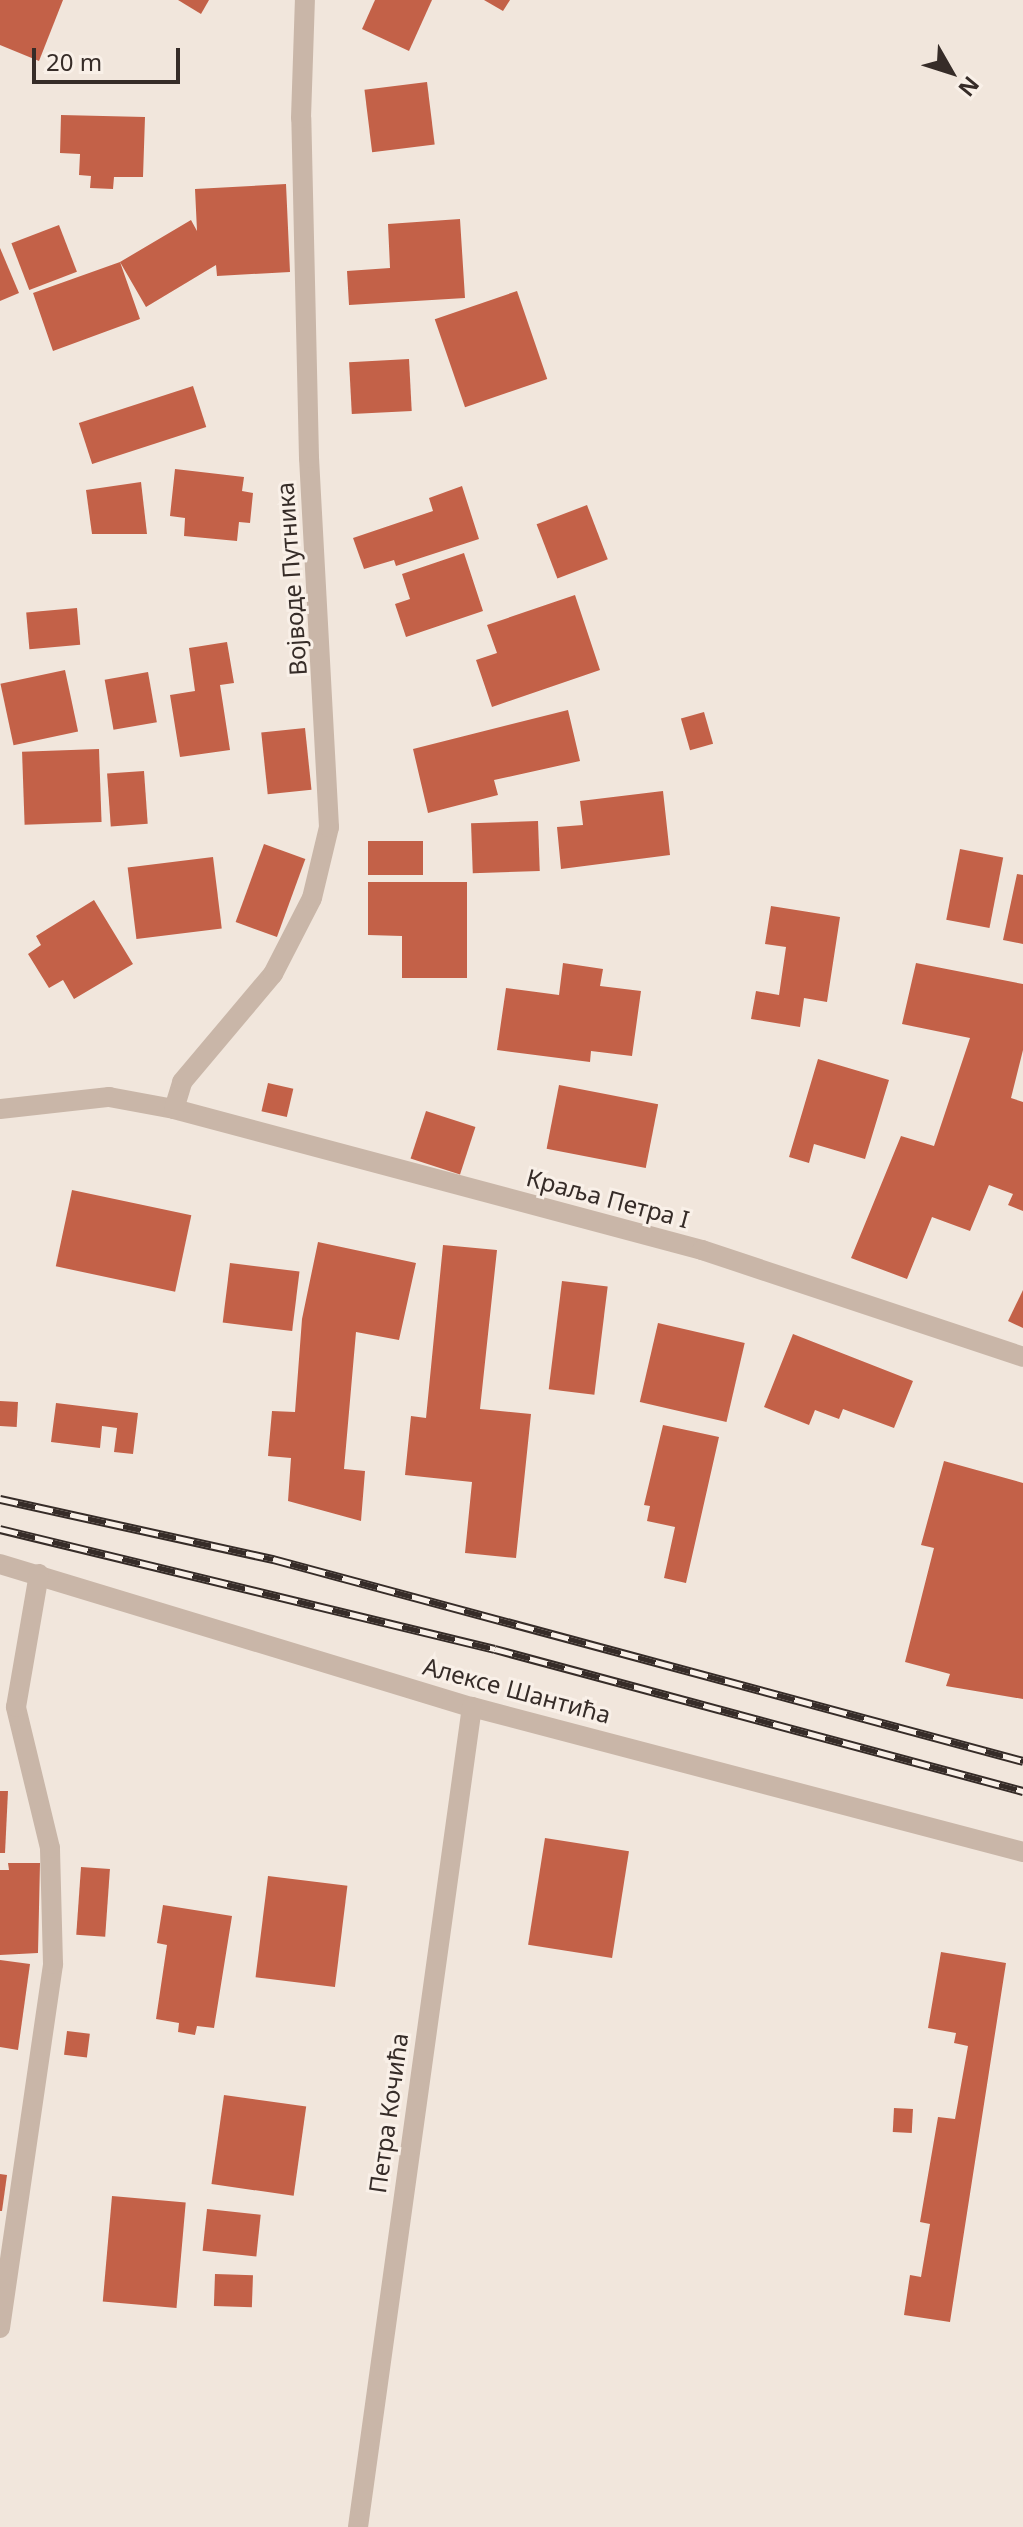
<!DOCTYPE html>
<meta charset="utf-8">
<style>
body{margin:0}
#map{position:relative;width:1023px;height:2527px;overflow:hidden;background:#f1e6dc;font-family:"Noto Sans",sans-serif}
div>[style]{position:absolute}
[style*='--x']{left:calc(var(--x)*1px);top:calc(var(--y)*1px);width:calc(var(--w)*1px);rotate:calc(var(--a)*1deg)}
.building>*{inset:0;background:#c36148;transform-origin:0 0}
.minor>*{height:20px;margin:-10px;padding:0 10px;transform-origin:10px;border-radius:10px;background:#c9b6a8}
.rail>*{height:9px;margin-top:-4.5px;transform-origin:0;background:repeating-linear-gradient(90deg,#f9f0e8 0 18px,#362c28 0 36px);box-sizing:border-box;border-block:2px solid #362c28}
span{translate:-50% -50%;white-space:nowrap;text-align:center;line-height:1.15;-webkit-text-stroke:6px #f9f0e8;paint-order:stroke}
.street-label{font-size:24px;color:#362c28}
.north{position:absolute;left:911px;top:32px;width:80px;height:80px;-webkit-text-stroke:6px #f9f0e8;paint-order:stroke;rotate:129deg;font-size:22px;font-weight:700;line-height:32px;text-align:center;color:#362c28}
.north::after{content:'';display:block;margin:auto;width:28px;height:36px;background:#362c28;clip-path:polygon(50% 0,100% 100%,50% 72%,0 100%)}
.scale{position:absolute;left:32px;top:48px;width:148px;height:36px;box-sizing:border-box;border:4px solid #362c28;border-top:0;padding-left:10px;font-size:24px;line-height:28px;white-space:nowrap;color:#362c28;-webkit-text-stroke:6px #f9f0e8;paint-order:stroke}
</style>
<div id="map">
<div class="building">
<i style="clip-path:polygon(0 0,63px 0,39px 61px,0 45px)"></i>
<i style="clip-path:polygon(178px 0,209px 0,201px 14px)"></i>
<i style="clip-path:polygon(375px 0,432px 0,409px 51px,362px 29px)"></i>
<i style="clip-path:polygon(484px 0,510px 0,503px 11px)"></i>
<i style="left:427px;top:82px;width:63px;height:63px;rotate:83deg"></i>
<i style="clip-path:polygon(61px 115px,145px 117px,143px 177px,114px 177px,113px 189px,90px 188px,91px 176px,79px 175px,80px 154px,60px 153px)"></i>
<i style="clip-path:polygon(286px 184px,290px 272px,217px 276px,216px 265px,146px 307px,120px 262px,140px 319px,53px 351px,33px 293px,120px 262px,191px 220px,197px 231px,195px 189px)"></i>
<i style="clip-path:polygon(460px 219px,465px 298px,349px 305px,347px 271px,390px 268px,388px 224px)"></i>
<i style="left:59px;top:225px;width:50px;height:51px;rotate:69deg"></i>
<i style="clip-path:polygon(0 248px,19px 293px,0 301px)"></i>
<i style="left:517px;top:291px;width:93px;height:87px;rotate:71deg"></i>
<i style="left:409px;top:359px;width:52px;height:60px;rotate:87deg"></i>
<i style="left:193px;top:386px;width:43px;height:120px;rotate:72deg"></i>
<i style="clip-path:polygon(175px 469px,244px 477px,242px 491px,253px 493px,250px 523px,239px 522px,237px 541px,184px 536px,185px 518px,170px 516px)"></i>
<i style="clip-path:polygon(141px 482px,147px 534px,92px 534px,86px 490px)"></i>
<i style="clip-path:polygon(462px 486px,479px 539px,396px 566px,394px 560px,364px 569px,353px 538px,433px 511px,429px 498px)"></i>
<i style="left:587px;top:505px;width:58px;height:54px;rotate:69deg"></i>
<i style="clip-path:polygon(464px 553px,483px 611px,406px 637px,395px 604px,410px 599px,402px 574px)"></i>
<i style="clip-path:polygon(575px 595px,600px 670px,492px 707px,476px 660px,497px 653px,487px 625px)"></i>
<i style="left:77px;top:608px;width:37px;height:51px;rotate:85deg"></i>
<i style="clip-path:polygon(227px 642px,234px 683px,220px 685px,230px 750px,180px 757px,170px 695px,195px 691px,189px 648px)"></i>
<i style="left:65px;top:670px;width:63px;height:66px;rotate:78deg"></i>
<i style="left:148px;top:672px;width:51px;height:44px;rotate:80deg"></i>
<i style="clip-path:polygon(568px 710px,580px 761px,494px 780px,498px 795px,428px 813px,413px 749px)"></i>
<i style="left:704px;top:712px;width:33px;height:24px;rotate:74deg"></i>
<i style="left:305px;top:728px;width:62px;height:44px;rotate:84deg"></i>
<i style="left:99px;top:749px;width:73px;height:77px;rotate:88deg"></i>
<i style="left:144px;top:771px;width:53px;height:37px;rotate:86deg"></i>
<i style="clip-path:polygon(663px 791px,670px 855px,561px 869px,557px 827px,583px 825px,580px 801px)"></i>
<i style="left:538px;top:821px;width:50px;height:67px;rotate:88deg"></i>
<i style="left:423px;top:841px;width:34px;height:55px;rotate:90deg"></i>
<i style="left:264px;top:844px;width:44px;height:83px;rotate:20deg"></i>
<i style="left:960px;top:849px;width:44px;height:72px;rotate:11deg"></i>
<i style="left:213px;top:857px;width:72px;height:86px;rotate:83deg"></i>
<i style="clip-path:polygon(1017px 874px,1023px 875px,1023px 944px,1003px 940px)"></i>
<i style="clip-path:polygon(368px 882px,467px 882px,467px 978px,402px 978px,402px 936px,368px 935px)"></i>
<i style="clip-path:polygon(94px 900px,133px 964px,74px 999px,63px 980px,49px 988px,28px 954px,41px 945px,36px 936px)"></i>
<i style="clip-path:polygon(771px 906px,840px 917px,827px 1002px,804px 998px,800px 1027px,751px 1019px,756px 991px,779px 995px,786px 947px,765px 944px)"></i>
<i style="clip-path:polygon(563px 963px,603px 969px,600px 986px,641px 991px,632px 1056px,591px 1051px,590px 1062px,497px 1050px,506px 988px,559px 995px)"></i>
<i style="clip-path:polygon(916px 963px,1023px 984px,1023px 1050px,1011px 1098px,1023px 1102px,1023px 1211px,1008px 1205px,1013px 1194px,989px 1185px,970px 1231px,932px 1217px,907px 1279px,851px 1258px,901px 1136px,934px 1146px,970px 1038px,902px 1024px)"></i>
<i style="clip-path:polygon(818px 1059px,889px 1080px,865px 1159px,814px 1144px,809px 1163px,789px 1157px)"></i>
<i style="left:268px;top:1083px;width:26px;height:29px;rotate:13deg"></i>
<i style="left:559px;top:1085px;width:101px;height:65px;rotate:11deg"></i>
<i style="left:426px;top:1111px;width:52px;height:50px;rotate:18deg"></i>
<i style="left:72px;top:1190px;width:122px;height:78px;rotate:12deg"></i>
<i style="clip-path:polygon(318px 1242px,416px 1263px,399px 1340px,356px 1332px,344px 1469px,365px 1471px,361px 1521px,288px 1501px,291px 1458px,268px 1456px,272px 1411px,295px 1412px,302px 1319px)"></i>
<i style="clip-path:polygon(443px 1245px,497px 1250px,480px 1409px,531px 1414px,516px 1558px,465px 1553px,472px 1482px,405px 1475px,411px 1416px,426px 1418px)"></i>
<i style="left:230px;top:1263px;width:70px;height:60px;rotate:7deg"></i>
<i style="left:562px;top:1281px;width:46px;height:109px;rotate:7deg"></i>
<i style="clip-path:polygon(1023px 1290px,1023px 1328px,1008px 1321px)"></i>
<i style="left:658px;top:1323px;width:89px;height:81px;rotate:13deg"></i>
<i style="clip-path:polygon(793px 1334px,913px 1381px,894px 1428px,843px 1409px,839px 1419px,815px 1410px,809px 1425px,764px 1407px)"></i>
<i style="left:0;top:1401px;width:18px;height:25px;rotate:3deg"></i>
<i style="clip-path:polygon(56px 1403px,138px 1413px,133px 1454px,114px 1452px,117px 1428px,102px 1426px,100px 1448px,51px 1442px)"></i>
<i style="clip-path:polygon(663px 1425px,719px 1437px,686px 1583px,664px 1578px,675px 1527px,647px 1521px,650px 1506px,644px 1505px)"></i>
<i style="clip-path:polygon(944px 1461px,1023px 1483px,1023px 1699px,946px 1686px,950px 1674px,905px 1662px,934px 1548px,921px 1545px)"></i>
<i style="clip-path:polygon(0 1791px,8px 1791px,5px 1853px,0 1853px)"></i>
<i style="left:545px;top:1838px;width:85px;height:108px;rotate:9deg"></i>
<i style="clip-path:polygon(8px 1863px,40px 1863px,38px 1953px,0 1955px,0 1870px,9px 1870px)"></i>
<i style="left:81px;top:1867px;width:29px;height:68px;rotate:4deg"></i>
<i style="left:268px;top:1876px;width:80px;height:102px;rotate:7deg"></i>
<i style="clip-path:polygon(163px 1905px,232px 1916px,214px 2028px,197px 2026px,195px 2035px,178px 2032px,179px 2023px,156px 2019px,167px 1945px,157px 1943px)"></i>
<i style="clip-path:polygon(941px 1952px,1006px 1963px,950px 2322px,904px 2315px,910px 2275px,921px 2277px,930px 2224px,920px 2222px,938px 2117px,955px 2119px,968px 2046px,954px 2043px,956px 2033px,928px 2028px)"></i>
<i style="clip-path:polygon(0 1960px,30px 1964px,18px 2050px,0 2047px)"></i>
<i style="left:67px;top:2031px;width:23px;height:24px;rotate:7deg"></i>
<i style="left:224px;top:2095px;width:83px;height:90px;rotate:8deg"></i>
<i style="left:894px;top:2108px;width:19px;height:24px;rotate:3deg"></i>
<i style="clip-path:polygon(0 2174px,7px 2175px,2px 2211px,0 2211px)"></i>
<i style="left:112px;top:2196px;width:74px;height:106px;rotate:5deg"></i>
<i style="left:207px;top:2209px;width:54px;height:42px;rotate:6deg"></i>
<i style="left:215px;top:2274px;width:38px;height:32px;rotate:2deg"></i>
</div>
<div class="minor">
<i style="--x:0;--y:1109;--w:110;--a:-6.3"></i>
<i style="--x:109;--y:1097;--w:66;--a:10.5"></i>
<i style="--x:174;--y:1109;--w:547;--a:14.95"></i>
<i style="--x:702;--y:1250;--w:338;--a:18.4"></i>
<i style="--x:174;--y:1109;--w:28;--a:-73"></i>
<i style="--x:182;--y:1082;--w:141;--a:-49.9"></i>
<i style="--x:273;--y:974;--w:85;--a:-62.8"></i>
<i style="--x:312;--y:898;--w:73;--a:-76.5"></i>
<i style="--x:329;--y:827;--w:370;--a:-93.1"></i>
<i style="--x:309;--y:458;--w:340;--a:-91.3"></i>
<i style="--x:301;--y:118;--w:118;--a:-88.1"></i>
<i style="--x:0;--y:1564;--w:493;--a:16.9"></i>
<i style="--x:472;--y:1707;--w:570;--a:14.74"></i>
<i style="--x:0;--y:2328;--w:368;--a:-81.7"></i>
<i style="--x:53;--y:1964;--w:116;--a:-91.5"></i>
<i style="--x:50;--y:1848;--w:145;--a:-103.6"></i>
<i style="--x:16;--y:1707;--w:135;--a:-80.2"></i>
<i style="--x:358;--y:2527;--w:828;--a:-82.09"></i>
</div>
<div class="rail">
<i style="--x:0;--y:1499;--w:280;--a:12.4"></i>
<i style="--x:273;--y:1559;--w:777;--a:15.07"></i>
<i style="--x:0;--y:1529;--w:509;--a:13.63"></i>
<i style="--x:495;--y:1649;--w:547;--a:15.05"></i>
</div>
<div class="street-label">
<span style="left:291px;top:579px;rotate:-94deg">Војводе Путника</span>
<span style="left:608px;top:1198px;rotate:15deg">Краља Петра I</span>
<span style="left:517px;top:1690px;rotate:15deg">Алексе Шантића</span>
<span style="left:388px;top:2113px;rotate:-82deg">Петра Кочића</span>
</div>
<div class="north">N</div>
<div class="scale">20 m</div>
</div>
